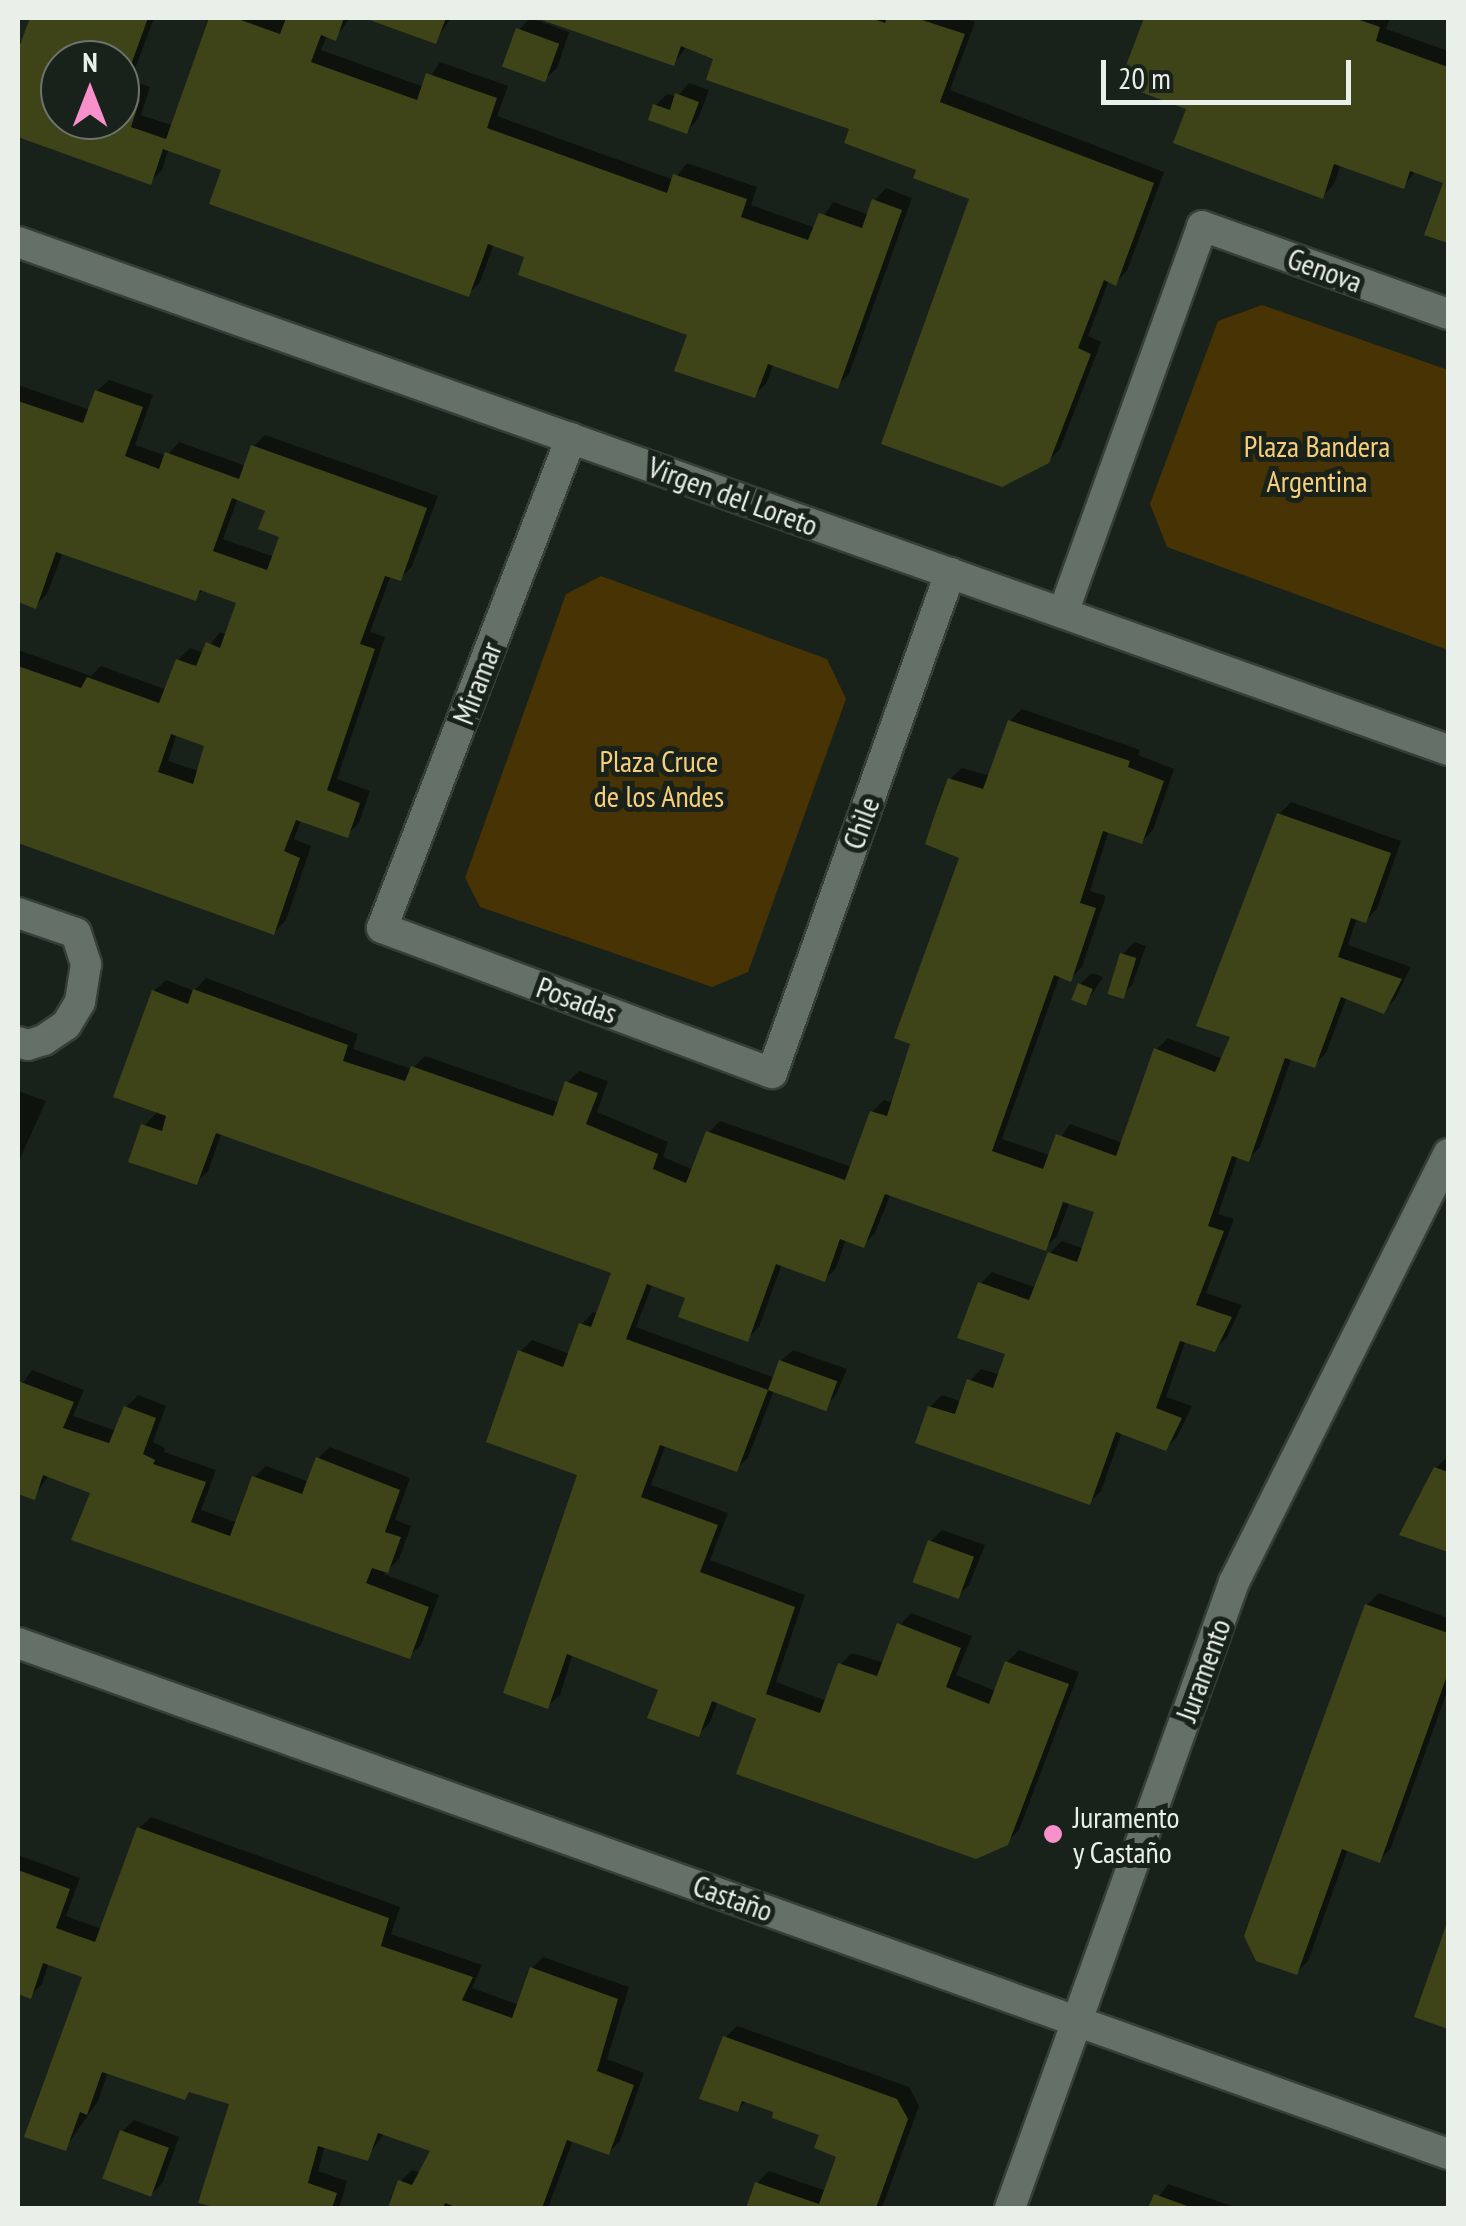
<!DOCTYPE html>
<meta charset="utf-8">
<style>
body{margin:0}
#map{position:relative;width:1466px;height:2226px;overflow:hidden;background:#19221a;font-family:"PT Sans Narrow",sans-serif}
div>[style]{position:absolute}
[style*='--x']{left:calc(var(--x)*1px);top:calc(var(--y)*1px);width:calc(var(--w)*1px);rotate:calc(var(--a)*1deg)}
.green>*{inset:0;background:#473303}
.shadow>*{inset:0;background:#0007}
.building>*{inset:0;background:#3e4417;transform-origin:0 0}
.roads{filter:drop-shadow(2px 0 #373d37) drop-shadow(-2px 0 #373d37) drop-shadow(0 2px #373d37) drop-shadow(0 -2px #373d37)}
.minor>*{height:30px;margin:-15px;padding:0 15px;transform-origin:15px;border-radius:15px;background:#657066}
.dots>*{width:28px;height:28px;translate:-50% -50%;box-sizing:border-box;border:5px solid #19221a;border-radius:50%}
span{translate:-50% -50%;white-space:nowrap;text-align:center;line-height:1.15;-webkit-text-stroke:10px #19221a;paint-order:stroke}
.street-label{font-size:30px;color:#e9efe9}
.park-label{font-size:30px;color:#f7ce7b}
.poi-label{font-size:30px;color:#e9efe9}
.left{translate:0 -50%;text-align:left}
.frame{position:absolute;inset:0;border:20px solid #e9efe9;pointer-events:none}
.north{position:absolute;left:40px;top:40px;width:100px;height:100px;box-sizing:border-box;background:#19221a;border:2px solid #6c746d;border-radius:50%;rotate:0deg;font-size:28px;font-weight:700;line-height:40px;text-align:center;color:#e9efe9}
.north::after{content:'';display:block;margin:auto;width:35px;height:45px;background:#f890cb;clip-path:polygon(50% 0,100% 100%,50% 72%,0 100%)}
.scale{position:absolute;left:1101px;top:60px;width:250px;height:45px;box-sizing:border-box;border:5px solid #e9efe9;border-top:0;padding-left:12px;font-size:30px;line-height:35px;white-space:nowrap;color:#e9efe9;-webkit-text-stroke:8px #19221a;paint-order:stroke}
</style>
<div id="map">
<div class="green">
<i style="clip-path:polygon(1262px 305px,1448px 370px,1448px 650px,1167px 547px,1150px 504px,1218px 321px)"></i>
<i style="clip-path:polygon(601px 576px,827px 659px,846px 699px,748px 972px,712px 987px,480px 907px,465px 878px,566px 594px)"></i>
</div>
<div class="shadow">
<i style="clip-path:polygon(evenodd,32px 18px,154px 18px,131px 80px,150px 87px,141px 115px,174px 126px,211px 18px,350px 18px,335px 38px,327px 35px,321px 50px,424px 87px,440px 62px,508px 86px,497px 116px,674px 180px,687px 163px,757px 187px,751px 205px,816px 228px,833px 202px,869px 215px,875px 200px,886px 188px,912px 198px,849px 374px,837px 386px,774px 363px,766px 384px,754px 395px,690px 333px,527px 255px,494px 244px,480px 282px,468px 294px,224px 168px,169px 148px,162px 170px,150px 182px,18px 134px,18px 40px,23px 42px,32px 18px,60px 60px,120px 60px,120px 120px,60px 120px,60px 60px)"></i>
<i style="clip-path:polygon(370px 18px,451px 18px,435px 41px)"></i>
<i style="clip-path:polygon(530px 18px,569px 32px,557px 68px,545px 79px,519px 30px)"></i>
<i style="clip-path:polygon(546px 18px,962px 18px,975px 22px,950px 90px,1164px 172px,1127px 271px,1115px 283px,1109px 280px,1088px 336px,1101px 342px,1060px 449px,1048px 461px,972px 197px,717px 57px,687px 46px,674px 63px)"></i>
<i style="clip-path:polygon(1146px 18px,1390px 18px,1386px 29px,1448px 51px,1448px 241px,1427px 233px,1446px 182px,1416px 171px,1403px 186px,1341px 164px,1334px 184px,1323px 196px,1189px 107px,1122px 82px)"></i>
<i style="clip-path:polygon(689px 83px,709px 90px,698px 119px,687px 131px,655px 106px,667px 94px,677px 97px)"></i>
<i style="clip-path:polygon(evenodd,109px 380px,153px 395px,135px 445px,167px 456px,179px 442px,246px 466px,253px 447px,265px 435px,438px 496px,412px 566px,401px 578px,391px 575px,370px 632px,385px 637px,337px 779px,370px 791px,359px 823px,347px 835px,301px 820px,294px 839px,311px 846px,286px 920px,274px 932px,18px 840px,18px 650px,91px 676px,101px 666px,167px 690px,178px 660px,190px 648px,204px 653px,220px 632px,227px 635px,240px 602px,204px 589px,195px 598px,63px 552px,47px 594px,35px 606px,18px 600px,18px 385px,91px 410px,97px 391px,109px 380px,238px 498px,268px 509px,282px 535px,275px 557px,223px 539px,238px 498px,109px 380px,177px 733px,208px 745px,199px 771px,168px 761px,177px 733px)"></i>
<i style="clip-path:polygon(1022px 709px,1140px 750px,1138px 755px,1174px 769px,1153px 830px,1141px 842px,1109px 830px,1090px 891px,1106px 896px,1082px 967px,1070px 979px,1060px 975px,1002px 1139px,1049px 1155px,1070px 1124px,1123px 1143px,1156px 1050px,1168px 1038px,1223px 1059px,1233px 1036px,1279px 814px,1291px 802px,1401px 841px,1377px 909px,1365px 921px,1357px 918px,1348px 945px,1411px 967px,1395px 999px,1383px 1011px,1347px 997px,1326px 1053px,1314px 1065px,1292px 1057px,1260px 1147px,1248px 1159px,1238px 1156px,1218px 1214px,1234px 1219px,1206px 1293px,1242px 1305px,1227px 1337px,1215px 1349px,1186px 1340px,1166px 1397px,1192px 1406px,1177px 1437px,1165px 1449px,1122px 1432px,1101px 1491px,1089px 1503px,930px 1407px,942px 1395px,962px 1402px,970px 1381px,981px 1369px,1001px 1375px,1009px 1353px,980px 1284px,992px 1272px,1037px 1288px,1050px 1253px,1062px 1241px,1084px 1249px,1098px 1210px,1070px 1201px,1057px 1236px,1045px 1248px,891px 1193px,875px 1233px,863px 1245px,846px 1239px,836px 1268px,824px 1280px,782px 1264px,759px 1327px,747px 1339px,688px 1296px,653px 1283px,636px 1327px,775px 1378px,781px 1361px,793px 1350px,847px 1369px,836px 1395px,824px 1407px,774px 1390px,748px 1458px,736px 1469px,666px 1444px,651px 1485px,728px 1513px,710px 1560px,805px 1595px,776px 1682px,827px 1701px,840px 1665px,852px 1653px,885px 1663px,900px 1625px,911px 1613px,972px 1636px,956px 1675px,996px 1691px,1007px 1662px,1019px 1650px,1079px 1672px,1019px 1830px,1006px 1843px,718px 1701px,710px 1722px,699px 1734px,661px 1688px,573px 1653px,560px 1695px,548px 1706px,580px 1473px,520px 1352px,532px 1340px,570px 1354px,582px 1324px,593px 1312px,599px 1314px,615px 1271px,222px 1132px,208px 1171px,197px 1182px,144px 1126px,159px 1110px,154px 991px,166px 980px,194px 991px,206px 978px,358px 1034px,353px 1049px,412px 1069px,425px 1056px,560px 1103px,567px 1083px,579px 1071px,608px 1081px,597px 1112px,668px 1142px,663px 1157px,694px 1170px,708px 1133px,720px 1121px,852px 1167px,872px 1112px,884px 1100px,894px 1103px,962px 857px,950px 779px,962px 768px,990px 776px,1010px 721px)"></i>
<i style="clip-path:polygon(1134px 942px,1146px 946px,1132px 985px,1120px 997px,1123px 954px)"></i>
<i style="clip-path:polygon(1092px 973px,1103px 977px,1087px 1002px,1080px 984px)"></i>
<i style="clip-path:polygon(18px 1091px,46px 1101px,18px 1163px)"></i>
<i style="clip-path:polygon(32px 1370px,84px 1390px,73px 1416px,117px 1431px,126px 1407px,138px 1395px,166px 1406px,153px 1442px,165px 1448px,164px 1452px,216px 1470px,201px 1510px,238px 1523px,254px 1478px,266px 1466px,309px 1482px,318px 1458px,330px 1447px,410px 1478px,395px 1520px,411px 1526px,399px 1559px,384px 1574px,439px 1595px,421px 1645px,409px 1656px,94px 1492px,49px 1475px,34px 1497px,18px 1491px,18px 1389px)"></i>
<i style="clip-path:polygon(1448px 1456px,1448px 1550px,1403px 1533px,1436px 1468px)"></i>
<i style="clip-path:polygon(942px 1530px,985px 1545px,969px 1585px,957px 1597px,930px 1542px)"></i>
<i style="clip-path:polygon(1379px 1593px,1448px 1618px,1448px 1689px,1391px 1848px,1380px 1860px,1348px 1849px,1308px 1961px,1297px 1972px,1367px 1605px)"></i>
<i style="clip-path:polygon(151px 1817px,400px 1907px,391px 1934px,482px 1965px,472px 1988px,519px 2005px,532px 1968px,543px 1957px,629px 1987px,607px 2059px,644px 2073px,620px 2141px,608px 2153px,573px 2140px,548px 2208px,465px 2208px,452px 2203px,450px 2208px,391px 2207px,400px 2182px,412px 2170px,421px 2173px,433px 2150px,384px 2133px,367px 2158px,325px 2145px,318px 2171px,347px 2181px,339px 2208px,225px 2208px,202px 2201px,232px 2102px,192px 2090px,185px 2097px,108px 2072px,98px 2101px,65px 2148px,85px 1975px,49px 1962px,42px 1984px,30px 1996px,18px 1991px,18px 1855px,80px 1878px,66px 1916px,102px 1929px,139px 1828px)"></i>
<i style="clip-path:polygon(737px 2026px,909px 2087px,919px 2106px,882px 2208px,748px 2208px,757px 2183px,769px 2171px,826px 2191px,839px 2155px,822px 2133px,776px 2111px,747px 2100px,738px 2110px,725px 2038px)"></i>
<i style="clip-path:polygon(134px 2120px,179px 2137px,163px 2182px,152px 2194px,122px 2132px)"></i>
<i style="clip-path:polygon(1168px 2184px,1238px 2208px,1151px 2208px)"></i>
</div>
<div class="building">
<i style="clip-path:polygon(evenodd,30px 18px,148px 18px,121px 92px,140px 99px,131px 127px,166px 139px,209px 18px,235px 18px,280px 34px,286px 18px,344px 18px,336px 41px,321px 35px,311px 62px,417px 100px,426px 73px,497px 98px,487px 128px,667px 193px,673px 174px,747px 199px,741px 217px,808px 240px,819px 213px,862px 228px,872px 199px,902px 210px,838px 389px,768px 364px,755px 398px,674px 371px,687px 335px,518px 275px,524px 257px,488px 244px,469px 297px,209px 204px,221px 170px,163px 149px,151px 185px,18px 137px,18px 50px,30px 18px,60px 60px,120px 60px,120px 120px,60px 120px,60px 60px)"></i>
<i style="clip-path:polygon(364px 18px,446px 18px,436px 44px)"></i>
<i style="clip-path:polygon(536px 18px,871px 18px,885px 23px,887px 18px,916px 18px,965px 34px,940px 102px,1154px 183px,1116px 286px,1104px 280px,1078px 348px,1091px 354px,1049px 463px,1002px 487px,881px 444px,969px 199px,913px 178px,916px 170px,844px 143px,849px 129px,706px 80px,713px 59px,681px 46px,674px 66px)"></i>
<i style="clip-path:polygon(1144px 18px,1354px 18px,1380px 27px,1376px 41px,1448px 67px,1448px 243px,1424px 235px,1443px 183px,1410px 171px,1404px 189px,1334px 164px,1323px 199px,1173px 143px,1186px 109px,1119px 84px)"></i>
<i style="left:516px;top:28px;width:46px;height:41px;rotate:20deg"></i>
<i style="clip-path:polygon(675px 93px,699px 102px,687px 134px,648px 120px,653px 104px,670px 110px)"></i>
<i style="clip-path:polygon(evenodd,95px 390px,143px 407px,125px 456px,159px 469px,165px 452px,239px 479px,251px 445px,427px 508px,401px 581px,385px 576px,360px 644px,375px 649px,327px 790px,360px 803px,348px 838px,296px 820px,284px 851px,300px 858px,274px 935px,18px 843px,18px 666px,81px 688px,87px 677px,159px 703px,176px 659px,196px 666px,206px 642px,220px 648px,236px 603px,200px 590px,196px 601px,56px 552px,36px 609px,18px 602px,18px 401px,83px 423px,95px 390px,232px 498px,265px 511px,258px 529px,279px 537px,267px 570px,213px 551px,232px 498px,95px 390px,171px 734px,204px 746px,193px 784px,158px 772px,171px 734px)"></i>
<i style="clip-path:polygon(1008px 720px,1130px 761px,1128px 767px,1164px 781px,1142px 844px,1103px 831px,1080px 903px,1096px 908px,1071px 982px,1054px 975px,992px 1151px,1043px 1169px,1056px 1134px,1116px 1156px,1154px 1048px,1215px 1072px,1230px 1037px,1196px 1026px,1277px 813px,1391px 853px,1366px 923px,1351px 918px,1338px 957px,1402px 979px,1384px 1014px,1341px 997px,1315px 1068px,1285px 1058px,1249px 1162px,1232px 1156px,1208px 1226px,1224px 1231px,1196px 1305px,1232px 1317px,1215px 1352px,1180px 1341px,1156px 1408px,1182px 1418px,1166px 1451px,1116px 1432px,1090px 1505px,915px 1443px,928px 1406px,955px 1414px,967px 1379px,993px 1388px,1005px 1354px,957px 1338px,978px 1282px,1029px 1300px,1048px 1252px,1077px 1262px,1094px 1212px,1063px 1202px,1046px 1251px,885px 1194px,864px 1248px,840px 1239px,825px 1282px,776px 1264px,748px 1342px,678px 1317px,685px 1298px,647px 1284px,626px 1339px,768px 1390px,737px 1472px,660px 1445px,641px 1497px,718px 1525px,700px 1572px,795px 1607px,766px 1694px,820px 1713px,838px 1663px,877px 1676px,897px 1623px,961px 1648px,946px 1687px,989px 1704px,1005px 1661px,1069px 1684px,1008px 1845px,976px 1859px,736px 1774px,756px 1719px,712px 1701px,699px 1737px,647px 1718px,658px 1690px,567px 1654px,548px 1709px,503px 1693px,577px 1475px,486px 1442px,518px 1350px,563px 1367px,579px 1323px,591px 1327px,611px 1273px,216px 1133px,197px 1185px,128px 1162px,141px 1124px,162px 1131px,166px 1116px,113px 1097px,152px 990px,188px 1004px,193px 989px,348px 1045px,343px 1061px,405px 1081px,411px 1066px,553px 1116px,565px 1081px,598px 1093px,586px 1124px,658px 1154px,653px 1169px,686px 1183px,706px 1131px,845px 1180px,870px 1111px,887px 1116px,910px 1044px,894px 1038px,959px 858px,925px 844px,935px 814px,948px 778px,983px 789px)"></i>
<i style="left:1120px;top:953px;width:17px;height:43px;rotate:17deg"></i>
<i style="left:1078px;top:983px;width:16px;height:18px;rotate:22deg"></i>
<i style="left:779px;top:1360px;width:62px;height:32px;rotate:20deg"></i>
<i style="clip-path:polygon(18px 1381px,74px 1402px,63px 1428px,109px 1443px,124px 1406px,156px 1418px,143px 1454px,155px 1460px,153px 1464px,206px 1482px,191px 1522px,230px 1536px,252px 1476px,302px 1494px,316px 1457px,400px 1490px,385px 1532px,401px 1537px,388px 1573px,372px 1568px,366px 1583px,429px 1607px,410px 1659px,71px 1540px,90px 1493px,43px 1475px,35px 1500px,18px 1494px)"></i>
<i style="clip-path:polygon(1434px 1467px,1448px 1472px,1448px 1552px,1399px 1535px)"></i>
<i style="left:928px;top:1540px;width:49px;height:45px;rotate:20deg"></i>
<i style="clip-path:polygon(1365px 1604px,1448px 1633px,1448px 1673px,1380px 1863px,1342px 1849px,1297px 1975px,1256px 1961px,1244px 1936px)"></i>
<i style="clip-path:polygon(137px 1827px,389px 1918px,381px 1946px,473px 1977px,462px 2000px,512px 2018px,530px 1967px,618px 1999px,597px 2071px,634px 2085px,609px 2155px,567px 2140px,542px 2208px,459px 2208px,445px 2203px,443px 2208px,388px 2208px,398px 2180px,412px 2185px,430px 2151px,378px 2133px,368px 2161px,318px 2146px,308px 2183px,337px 2193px,332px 2208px,218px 2208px,198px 2203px,229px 2104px,189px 2092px,185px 2100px,102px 2072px,87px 2115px,80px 2112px,66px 2151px,24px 2137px,82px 1977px,43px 1963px,31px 1999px,18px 1994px,18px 1870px,70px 1889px,56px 1928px,95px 1942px)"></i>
<i style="clip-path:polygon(1448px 1920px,1448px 2029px,1414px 2017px)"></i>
<i style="clip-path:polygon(723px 2036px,897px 2099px,908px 2119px,876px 2208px,746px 2208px,755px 2182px,819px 2204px,836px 2157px,814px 2148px,819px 2135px,772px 2118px,773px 2112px,742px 2101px,738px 2112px,699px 2099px)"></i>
<i style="left:120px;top:2130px;width:52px;height:52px;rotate:20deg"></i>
<i style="clip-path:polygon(1154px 2194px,1193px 2208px,1148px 2208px)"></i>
</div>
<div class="roads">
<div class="minor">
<i style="--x:18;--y:242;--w:1518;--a:19.56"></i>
<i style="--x:571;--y:438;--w:525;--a:111.09"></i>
<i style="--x:382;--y:928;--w:416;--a:20.4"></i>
<i style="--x:772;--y:1073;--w:531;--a:-70.4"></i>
<i style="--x:1063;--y:613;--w:411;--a:-70.2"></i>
<i style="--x:1202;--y:226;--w:261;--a:19.7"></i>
<i style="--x:18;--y:913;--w:61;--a:19"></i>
<i style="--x:76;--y:933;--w:33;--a:72"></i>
<i style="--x:86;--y:964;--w:38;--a:99"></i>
<i style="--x:80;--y:1002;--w:27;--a:121"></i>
<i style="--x:66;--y:1025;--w:27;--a:146"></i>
<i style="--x:44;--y:1040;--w:17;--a:163"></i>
<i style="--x:28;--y:1045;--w:10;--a:-163"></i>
<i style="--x:18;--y:1643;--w:1519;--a:19.66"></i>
<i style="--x:1010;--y:2208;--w:665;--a:-70.31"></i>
<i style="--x:1234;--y:1582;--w:479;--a:-63.4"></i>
</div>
</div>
<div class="dots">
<i style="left:1053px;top:1834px;background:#f890cb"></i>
</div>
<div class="street-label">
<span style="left:1325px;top:270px;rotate:20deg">Genova</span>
<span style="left:733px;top:496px;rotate:20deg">Virgen del Loreto</span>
<span style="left:477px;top:683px;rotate:-69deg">Miramar</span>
<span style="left:861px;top:823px;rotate:-70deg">Chile</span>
<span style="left:577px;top:1000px;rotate:20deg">Posadas</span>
<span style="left:1203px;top:1670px;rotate:-70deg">Juramento</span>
<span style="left:733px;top:1898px;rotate:20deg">Castaño</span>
</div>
<div class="park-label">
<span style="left:1317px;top:463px">Plaza Bandera<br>Argentina</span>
<span style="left:659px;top:778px">Plaza Cruce<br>de los Andes</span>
</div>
<div class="poi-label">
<span class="left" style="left:1073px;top:1834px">Juramento<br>y Castaño</span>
</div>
<div class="frame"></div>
<div class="north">N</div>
<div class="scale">20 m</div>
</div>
